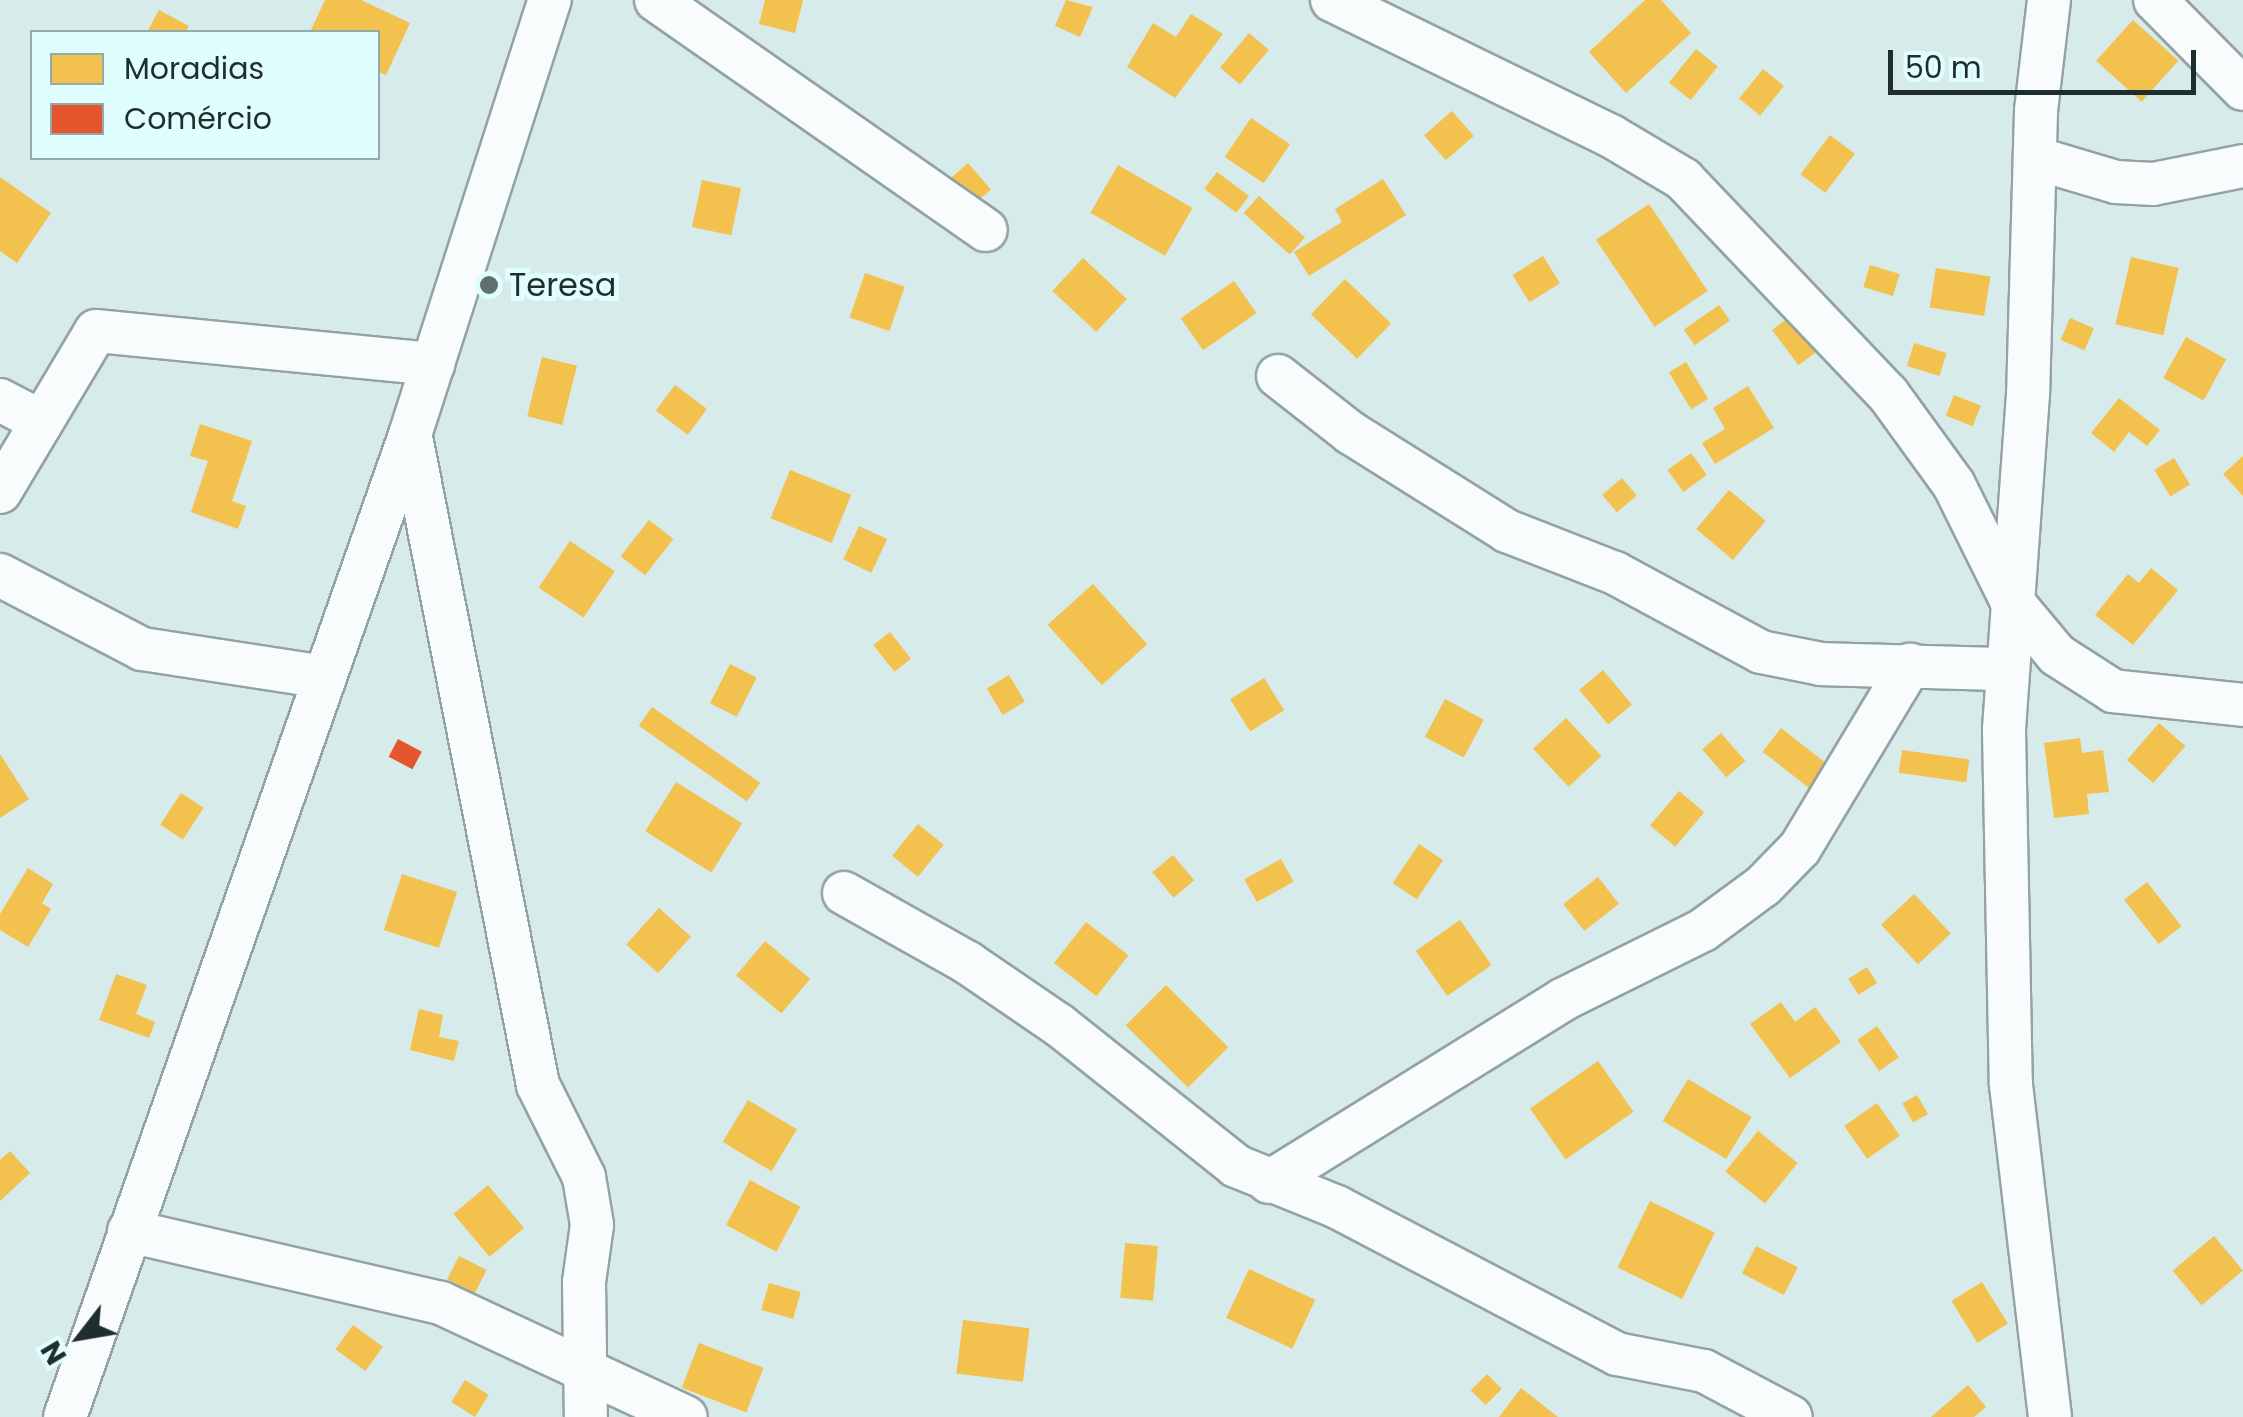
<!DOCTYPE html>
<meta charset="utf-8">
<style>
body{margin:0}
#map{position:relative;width:2243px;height:1417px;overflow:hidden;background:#d7ebea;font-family:Poppins,sans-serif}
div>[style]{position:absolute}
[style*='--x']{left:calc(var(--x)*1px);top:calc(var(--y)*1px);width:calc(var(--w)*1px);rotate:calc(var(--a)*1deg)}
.homes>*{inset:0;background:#f2c14e;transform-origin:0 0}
.shops>*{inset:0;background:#e4572e;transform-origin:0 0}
.roads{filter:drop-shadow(2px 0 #93a2a2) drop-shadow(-2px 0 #93a2a2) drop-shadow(0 2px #93a2a2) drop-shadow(0 -2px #93a2a2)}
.minor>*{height:42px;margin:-21px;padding:0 21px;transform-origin:21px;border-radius:21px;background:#f9fcfc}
.dots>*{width:28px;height:28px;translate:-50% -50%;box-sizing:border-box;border:5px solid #e1fefe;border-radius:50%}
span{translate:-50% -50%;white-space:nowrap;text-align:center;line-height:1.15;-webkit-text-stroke:10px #e1fefe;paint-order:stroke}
.poi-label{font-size:32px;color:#1f2d2c}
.left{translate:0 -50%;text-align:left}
.legend{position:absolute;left:30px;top:30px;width:350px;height:130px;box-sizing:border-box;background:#e1fefe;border:2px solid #93aaaa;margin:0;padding:12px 18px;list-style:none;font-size:30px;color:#1f2d2c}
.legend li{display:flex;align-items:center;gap:20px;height:50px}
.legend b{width:50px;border:2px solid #93aaaa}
.north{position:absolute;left:30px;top:1287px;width:100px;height:100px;-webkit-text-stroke:8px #e1fefe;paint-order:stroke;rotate:239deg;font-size:28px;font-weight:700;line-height:40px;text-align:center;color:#1f2d2c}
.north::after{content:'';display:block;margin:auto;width:35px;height:45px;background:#1f2d2c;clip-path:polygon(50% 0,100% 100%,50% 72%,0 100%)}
.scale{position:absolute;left:1888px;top:50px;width:308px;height:45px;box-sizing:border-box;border:5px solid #1f2d2c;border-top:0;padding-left:12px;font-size:30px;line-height:35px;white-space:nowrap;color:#1f2d2c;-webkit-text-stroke:8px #e1fefe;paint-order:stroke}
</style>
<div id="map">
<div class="homes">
<i style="clip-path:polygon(325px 0,361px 0,410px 23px,386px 75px,378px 72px,378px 32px,310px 32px)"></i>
<i style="clip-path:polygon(765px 0,803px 0,795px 33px,759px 24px)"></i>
<i style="clip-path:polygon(1066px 0,1093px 7px,1080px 37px,1055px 26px)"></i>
<i style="clip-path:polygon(1645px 0,1661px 0,1691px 33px,1626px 93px,1589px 52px)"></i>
<i style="clip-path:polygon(159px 10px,189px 26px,186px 32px,147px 32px)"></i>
<i style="clip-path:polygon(1191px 14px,1223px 34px,1175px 98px,1127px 67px,1153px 23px,1176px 37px)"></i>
<i style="left:2133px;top:20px;width:61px;height:55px;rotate:42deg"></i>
<i style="left:1249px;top:33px;width:26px;height:45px;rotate:40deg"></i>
<i style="left:1696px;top:49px;width:28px;height:43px;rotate:39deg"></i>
<i style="left:1763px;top:69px;width:27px;height:38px;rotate:39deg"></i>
<i style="left:1452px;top:111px;width:33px;height:37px;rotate:49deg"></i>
<i style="left:1251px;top:118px;width:47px;height:47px;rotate:34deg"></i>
<i style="left:1830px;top:135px;width:31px;height:49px;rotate:37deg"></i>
<i style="left:968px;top:163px;width:35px;height:22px;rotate:49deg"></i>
<i style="left:1118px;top:165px;width:86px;height:55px;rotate:30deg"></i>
<i style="left:1217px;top:172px;width:40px;height:21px;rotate:37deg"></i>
<i style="clip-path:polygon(0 177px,51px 213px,17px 263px,0 251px)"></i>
<i style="clip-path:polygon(1383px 179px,1406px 215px,1309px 276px,1294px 252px,1342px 222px,1335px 209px)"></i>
<i style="left:702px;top:180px;width:40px;height:48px;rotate:12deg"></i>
<i style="left:1259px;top:196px;width:62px;height:23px;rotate:42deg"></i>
<i style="left:1649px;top:204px;width:105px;height:64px;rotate:56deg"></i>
<i style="left:1543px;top:256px;width:32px;height:36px;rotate:58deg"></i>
<i style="left:2131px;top:257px;width:49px;height:69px;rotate:13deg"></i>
<i style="left:1083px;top:258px;width:60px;height:45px;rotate:43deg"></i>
<i style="left:1870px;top:265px;width:31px;height:23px;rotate:17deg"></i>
<i style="left:1936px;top:268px;width:55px;height:40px;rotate:9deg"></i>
<i style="left:865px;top:273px;width:42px;height:47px;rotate:19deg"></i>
<i style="left:1345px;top:279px;width:64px;height:49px;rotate:44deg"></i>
<i style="left:1234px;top:281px;width:39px;height:65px;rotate:55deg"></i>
<i style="left:1719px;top:305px;width:19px;height:43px;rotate:55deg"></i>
<i style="left:1792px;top:315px;width:44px;height:25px;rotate:53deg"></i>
<i style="left:2070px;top:318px;width:26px;height:24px;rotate:23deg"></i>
<i style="left:2186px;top:337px;width:46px;height:47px;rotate:29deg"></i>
<i style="left:1914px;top:343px;width:34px;height:24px;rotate:17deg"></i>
<i style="left:542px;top:357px;width:36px;height:61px;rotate:14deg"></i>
<i style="left:1686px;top:362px;width:43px;height:20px;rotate:59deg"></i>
<i style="left:675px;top:385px;width:40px;height:32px;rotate:37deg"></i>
<i style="clip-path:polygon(1748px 386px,1774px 428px,1715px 464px,1702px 443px,1725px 429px,1713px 408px)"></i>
<i style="left:1954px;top:395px;width:29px;height:22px;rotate:22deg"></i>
<i style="clip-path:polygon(2119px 398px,2160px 430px,2147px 446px,2129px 432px,2114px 452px,2091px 433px)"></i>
<i style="clip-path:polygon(200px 424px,252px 441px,232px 501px,246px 506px,238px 529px,191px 512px,208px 461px,190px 456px)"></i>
<i style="left:1691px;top:453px;width:27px;height:29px;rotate:54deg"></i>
<i style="clip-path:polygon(2243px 456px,2243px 496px,2223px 474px)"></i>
<i style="left:2174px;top:458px;width:31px;height:23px;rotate:59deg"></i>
<i style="left:790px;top:470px;width:66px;height:52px;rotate:22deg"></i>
<i style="left:1622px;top:478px;width:23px;height:26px;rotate:50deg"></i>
<i style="left:1729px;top:490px;width:48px;height:51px;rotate:40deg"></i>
<i style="left:649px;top:520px;width:31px;height:46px;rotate:38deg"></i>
<i style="left:859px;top:526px;width:31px;height:37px;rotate:25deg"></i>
<i style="left:570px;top:541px;width:54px;height:56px;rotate:34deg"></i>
<i style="clip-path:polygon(2151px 568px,2178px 590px,2133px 645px,2095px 615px,2128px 574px,2139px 583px)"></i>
<i style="left:1093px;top:584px;width:81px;height:61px;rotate:48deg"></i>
<i style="left:890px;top:632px;width:34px;height:21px;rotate:52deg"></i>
<i style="left:730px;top:664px;width:30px;height:44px;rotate:27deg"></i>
<i style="left:1603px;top:670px;width:45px;height:31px;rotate:50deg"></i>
<i style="left:1009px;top:675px;width:31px;height:26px;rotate:59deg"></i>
<i style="left:1264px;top:678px;width:38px;height:40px;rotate:58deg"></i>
<i style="left:1445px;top:699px;width:44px;height:43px;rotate:28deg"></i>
<i style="left:652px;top:707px;width:132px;height:23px;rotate:35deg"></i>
<i style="left:1566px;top:718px;width:52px;height:45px;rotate:47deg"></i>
<i style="left:2159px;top:723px;width:35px;height:49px;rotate:41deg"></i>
<i style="left:1781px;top:728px;width:66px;height:30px;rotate:38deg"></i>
<i style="left:1721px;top:733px;width:37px;height:25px;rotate:49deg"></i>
<i style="clip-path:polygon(2080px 738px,2082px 753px,2103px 750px,2109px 792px,2087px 794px,2089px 814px,2054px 818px,2044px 743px)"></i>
<i style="left:1902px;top:750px;width:68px;height:23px;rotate:8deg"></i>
<i style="clip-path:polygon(0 754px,29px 799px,0 818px)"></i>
<i style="left:676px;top:782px;width:78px;height:58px;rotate:32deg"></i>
<i style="left:1679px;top:791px;width:33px;height:45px;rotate:40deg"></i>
<i style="left:181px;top:793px;width:27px;height:38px;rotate:33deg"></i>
<i style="left:918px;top:824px;width:33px;height:41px;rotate:39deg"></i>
<i style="left:1419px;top:844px;width:29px;height:47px;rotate:34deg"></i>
<i style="left:1173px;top:855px;width:33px;height:27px;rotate:50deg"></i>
<i style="left:1281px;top:859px;width:26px;height:42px;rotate:61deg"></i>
<i style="clip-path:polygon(28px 868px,53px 884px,42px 903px,51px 909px,28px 947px,0 930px,0 914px)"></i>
<i style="left:402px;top:874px;width:58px;height:59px;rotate:18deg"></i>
<i style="left:1598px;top:877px;width:34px;height:44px;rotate:52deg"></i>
<i style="left:2147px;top:882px;width:56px;height:29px;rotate:52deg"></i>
<i style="left:1914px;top:894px;width:54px;height:45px;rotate:47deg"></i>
<i style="left:659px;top:908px;width:43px;height:49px;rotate:42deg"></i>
<i style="left:1460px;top:920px;width:55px;height:54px;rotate:55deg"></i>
<i style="left:1086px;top:922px;width:54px;height:52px;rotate:38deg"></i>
<i style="left:765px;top:941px;width:59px;height:45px;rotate:40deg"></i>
<i style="left:1867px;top:967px;width:19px;height:22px;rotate:58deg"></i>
<i style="clip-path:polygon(116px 974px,147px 985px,136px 1014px,155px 1022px,149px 1038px,99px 1020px)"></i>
<i style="left:1166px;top:985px;width:88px;height:57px;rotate:45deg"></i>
<i style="clip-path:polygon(1781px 1002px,1795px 1022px,1815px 1007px,1841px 1042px,1790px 1078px,1750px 1024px)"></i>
<i style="clip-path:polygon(419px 1009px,443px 1015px,439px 1037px,459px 1041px,454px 1061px,410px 1050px)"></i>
<i style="left:1877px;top:1026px;width:38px;height:24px;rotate:55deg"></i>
<i style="left:1598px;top:1061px;width:62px;height:83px;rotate:55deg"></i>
<i style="left:1688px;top:1079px;width:74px;height:49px;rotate:31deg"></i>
<i style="left:1917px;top:1095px;width:22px;height:17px;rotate:60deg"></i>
<i style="left:748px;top:1100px;width:57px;height:49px;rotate:31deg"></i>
<i style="left:1877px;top:1103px;width:40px;height:40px;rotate:55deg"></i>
<i style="left:1758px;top:1131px;width:51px;height:52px;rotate:39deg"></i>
<i style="clip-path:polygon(10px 1151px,30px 1173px,0 1201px,0 1160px)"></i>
<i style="left:750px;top:1180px;width:57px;height:51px;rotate:28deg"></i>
<i style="left:488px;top:1185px;width:56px;height:45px;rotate:50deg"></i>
<i style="left:1650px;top:1201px;width:72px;height:74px;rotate:26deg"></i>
<i style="left:2214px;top:1236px;width:45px;height:54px;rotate:50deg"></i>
<i style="left:1125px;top:1243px;width:33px;height:55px;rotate:5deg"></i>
<i style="left:1756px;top:1246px;width:47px;height:31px;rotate:27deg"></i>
<i style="left:459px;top:1256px;width:31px;height:26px;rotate:27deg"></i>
<i style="left:1249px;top:1269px;width:73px;height:54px;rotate:25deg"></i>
<i style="left:1982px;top:1282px;width:49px;height:36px;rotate:58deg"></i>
<i style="left:769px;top:1283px;width:33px;height:28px;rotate:16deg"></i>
<i style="left:963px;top:1320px;width:67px;height:54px;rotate:7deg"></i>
<i style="left:353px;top:1325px;width:37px;height:30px;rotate:36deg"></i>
<i style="left:699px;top:1343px;width:69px;height:48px;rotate:21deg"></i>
<i style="left:1487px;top:1374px;width:21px;height:23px;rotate:45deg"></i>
<i style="left:465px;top:1380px;width:28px;height:26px;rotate:32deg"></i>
<i style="clip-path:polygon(1968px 1385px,1986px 1407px,1974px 1417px,1931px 1417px)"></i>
<i style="clip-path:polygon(1521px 1388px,1558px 1417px,1499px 1417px)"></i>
</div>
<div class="shops">
<i style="left:398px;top:739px;width:27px;height:20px;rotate:28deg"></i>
</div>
<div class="roads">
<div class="minor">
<i style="--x:656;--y:0;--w:402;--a:34.9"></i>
<i style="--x:1332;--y:0;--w:310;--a:26"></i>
<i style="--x:1611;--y:136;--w:84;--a:30.8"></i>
<i style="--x:1683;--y:179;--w:297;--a:46.4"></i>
<i style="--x:1888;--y:394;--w:112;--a:54"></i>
<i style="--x:1954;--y:485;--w:128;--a:63.6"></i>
<i style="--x:2011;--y:600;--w:72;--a:50.1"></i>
<i style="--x:2057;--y:655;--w:67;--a:32.7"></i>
<i style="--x:2113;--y:691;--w:131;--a:6.1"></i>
<i style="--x:2049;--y:0;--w:112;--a:96.7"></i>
<i style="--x:2036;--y:111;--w:283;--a:91.6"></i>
<i style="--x:2028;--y:394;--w:337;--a:94.1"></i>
<i style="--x:2004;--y:730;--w:355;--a:88.9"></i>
<i style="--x:2011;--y:1085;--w:334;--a:83.3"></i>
<i style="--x:2155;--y:0;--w:125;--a:45.3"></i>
<i style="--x:2035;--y:158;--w:84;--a:16.5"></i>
<i style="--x:2116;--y:182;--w:37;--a:3"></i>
<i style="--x:2153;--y:184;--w:92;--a:-11.3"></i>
<i style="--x:1278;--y:376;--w:93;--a:38"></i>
<i style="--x:1351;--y:433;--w:184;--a:32.1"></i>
<i style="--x:1507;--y:531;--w:116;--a:21.3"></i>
<i style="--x:1615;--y:573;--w:166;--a:28.4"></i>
<i style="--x:1761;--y:652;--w:61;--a:11.3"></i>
<i style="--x:1821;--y:664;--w:184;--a:1.6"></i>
<i style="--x:0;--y:400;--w:47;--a:27.6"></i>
<i style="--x:411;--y:437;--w:660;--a:78.91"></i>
<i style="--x:538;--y:1085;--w:103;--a:63.4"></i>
<i style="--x:584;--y:1177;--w:49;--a:80.5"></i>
<i style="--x:592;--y:1225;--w:58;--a:98"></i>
<i style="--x:584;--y:1282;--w:135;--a:89.2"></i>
<i style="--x:0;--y:492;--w:187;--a:-59.2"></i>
<i style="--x:96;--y:331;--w:339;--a:5.6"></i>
<i style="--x:0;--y:575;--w:160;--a:27.5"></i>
<i style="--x:142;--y:649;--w:185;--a:8.7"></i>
<i style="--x:844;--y:893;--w:142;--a:29.4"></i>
<i style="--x:968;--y:963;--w:110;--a:34.3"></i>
<i style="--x:1059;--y:1025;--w:226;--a:38.5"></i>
<i style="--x:1236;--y:1166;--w:109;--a:22.1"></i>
<i style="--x:1337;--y:1207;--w:316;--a:27.7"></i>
<i style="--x:1617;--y:1354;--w:89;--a:11.1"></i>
<i style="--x:1704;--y:1371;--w:98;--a:27.9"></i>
<i style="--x:1269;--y:1182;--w:345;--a:-31.8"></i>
<i style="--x:1562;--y:1000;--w:157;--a:-26.4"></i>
<i style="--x:1703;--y:930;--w:74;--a:-36.3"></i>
<i style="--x:1763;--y:886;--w:53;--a:-45.8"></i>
<i style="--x:1800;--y:848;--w:214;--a:-59"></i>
<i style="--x:129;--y:1231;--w:320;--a:13"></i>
<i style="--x:441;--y:1303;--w:270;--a:25"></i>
<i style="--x:65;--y:1417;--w:1041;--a:-70.64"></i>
<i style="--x:410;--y:435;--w:457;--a:-72.2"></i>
</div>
</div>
<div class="dots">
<i style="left:489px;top:285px;background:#5f706e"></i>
</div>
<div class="poi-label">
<span class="left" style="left:509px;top:285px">Teresa</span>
</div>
<ul class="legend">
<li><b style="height:28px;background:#f2c14e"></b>Moradias</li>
<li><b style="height:28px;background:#e4572e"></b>Comércio</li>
</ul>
<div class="north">N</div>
<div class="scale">50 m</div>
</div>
